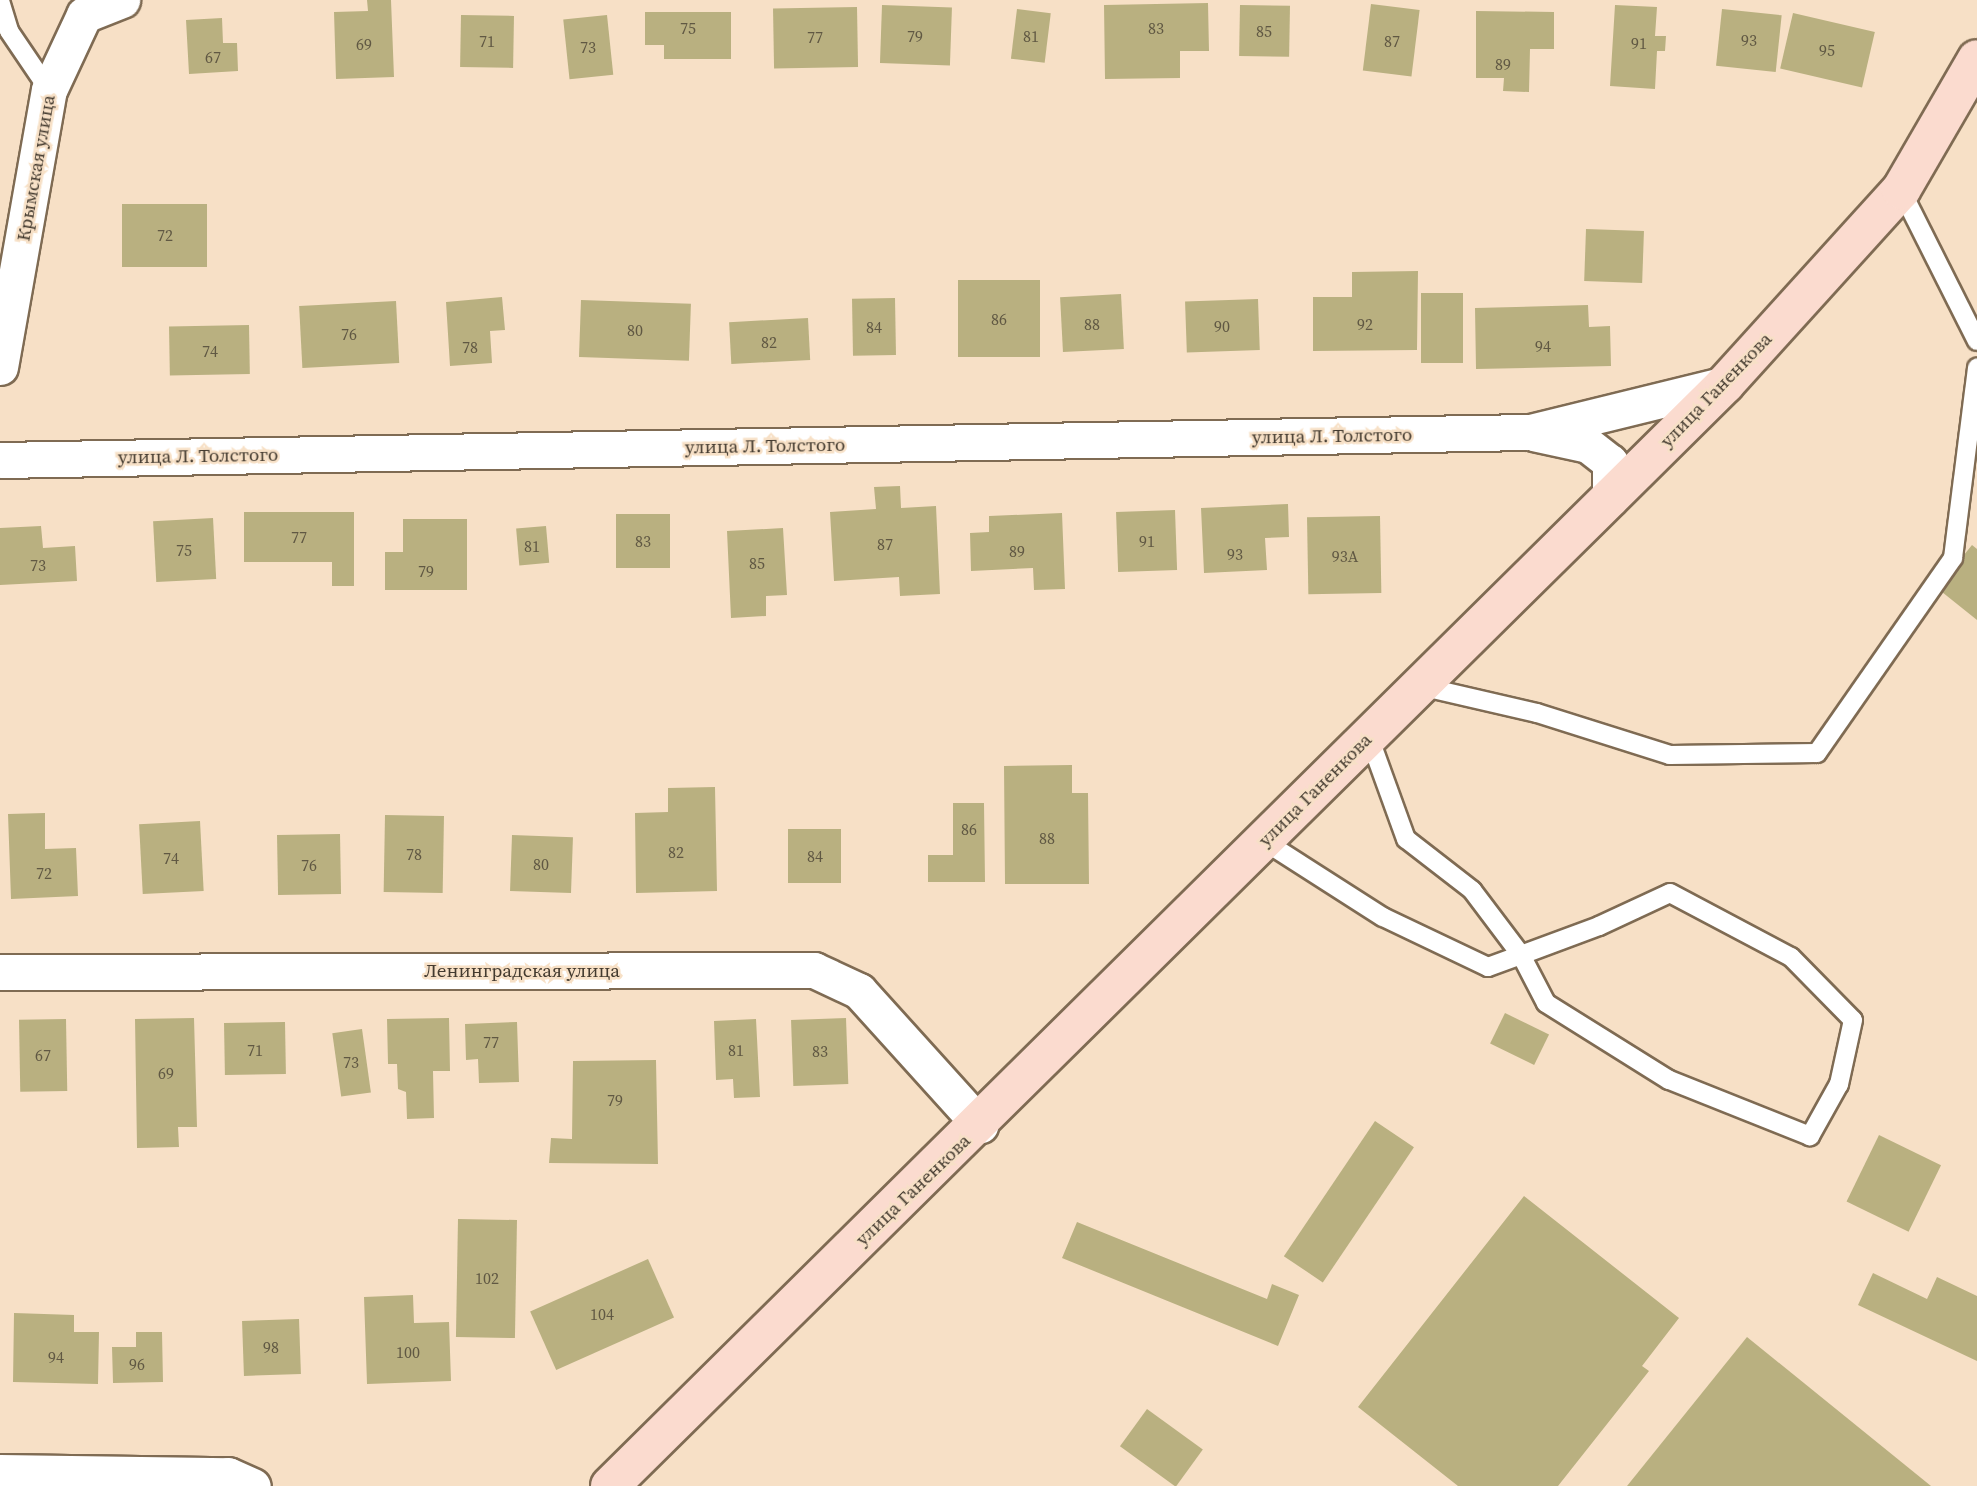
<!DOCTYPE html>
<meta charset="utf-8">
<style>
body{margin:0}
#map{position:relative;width:1977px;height:1486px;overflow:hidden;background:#f7e0c6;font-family:"Source Serif 4",serif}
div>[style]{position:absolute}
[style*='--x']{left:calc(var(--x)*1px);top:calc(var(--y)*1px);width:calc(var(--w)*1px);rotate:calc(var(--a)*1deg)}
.building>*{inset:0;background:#b9b080;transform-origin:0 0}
.roads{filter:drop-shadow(2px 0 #7f6b53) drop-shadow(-2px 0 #7f6b53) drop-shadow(0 2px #7f6b53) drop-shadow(0 -2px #7f6b53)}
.lane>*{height:18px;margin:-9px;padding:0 9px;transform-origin:9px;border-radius:9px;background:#fff}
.street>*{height:35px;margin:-17.5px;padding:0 17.5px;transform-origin:17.5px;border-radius:17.5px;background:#fff}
.secondary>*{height:38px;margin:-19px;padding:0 19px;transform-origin:19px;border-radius:19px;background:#fbdbcf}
span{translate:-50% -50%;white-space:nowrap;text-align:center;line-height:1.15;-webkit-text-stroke:5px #f7e0c6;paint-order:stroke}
.number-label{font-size:16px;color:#605843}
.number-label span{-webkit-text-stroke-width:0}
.street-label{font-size:19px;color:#433a2f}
</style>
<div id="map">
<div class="building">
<i style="clip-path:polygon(367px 0,391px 0,394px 77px,336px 79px,334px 12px,368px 11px)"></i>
<i style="clip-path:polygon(1208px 3px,1209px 51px,1180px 51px,1180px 78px,1105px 79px,1104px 5px)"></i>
<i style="left:1371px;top:4px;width:49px;height:67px;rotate:7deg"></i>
<i style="left:882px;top:5px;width:70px;height:58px;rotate:2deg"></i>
<i style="left:1240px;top:5px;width:50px;height:51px;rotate:1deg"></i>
<i style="clip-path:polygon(1615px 5px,1657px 7px,1655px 36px,1666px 36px,1665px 51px,1657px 51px,1655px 89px,1610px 86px)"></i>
<i style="left:857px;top:7px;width:60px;height:84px;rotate:89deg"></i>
<i style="left:1017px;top:9px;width:34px;height:50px;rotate:7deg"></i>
<i style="left:1722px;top:9px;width:60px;height:57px;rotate:6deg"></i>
<i style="clip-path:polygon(1476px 11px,1554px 12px,1554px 49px,1530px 49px,1529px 92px,1503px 91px,1504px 78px,1476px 78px)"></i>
<i style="clip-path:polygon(645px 12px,731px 12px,731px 59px,664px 59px,664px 45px,645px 45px)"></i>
<i style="left:1793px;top:13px;width:84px;height:57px;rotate:13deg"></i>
<i style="left:461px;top:15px;width:53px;height:52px;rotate:1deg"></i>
<i style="left:607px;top:15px;width:60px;height:44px;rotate:84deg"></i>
<i style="clip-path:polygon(222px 18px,223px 43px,237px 43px,238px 71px,189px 74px,186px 20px)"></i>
<i style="left:122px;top:204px;width:85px;height:63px"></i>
<i style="left:1586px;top:229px;width:58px;height:52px;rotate:2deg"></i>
<i style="clip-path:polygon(1418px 271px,1417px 350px,1313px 351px,1313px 297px,1352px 297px,1352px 272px)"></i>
<i style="left:958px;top:280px;width:82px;height:77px"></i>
<i style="left:1421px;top:293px;width:42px;height:70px"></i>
<i style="left:1121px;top:294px;width:55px;height:61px;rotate:87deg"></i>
<i style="clip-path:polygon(502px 297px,505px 330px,490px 331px,492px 363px,450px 366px,446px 302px)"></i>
<i style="left:895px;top:298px;width:57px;height:43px;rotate:89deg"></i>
<i style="left:1258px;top:299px;width:51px;height:73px;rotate:88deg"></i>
<i style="left:581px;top:300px;width:110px;height:57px;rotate:2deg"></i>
<i style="left:396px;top:301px;width:62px;height:97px;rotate:87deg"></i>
<i style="clip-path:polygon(1588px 305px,1589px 327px,1610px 326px,1611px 366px,1476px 369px,1475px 308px)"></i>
<i style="left:808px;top:318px;width:42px;height:79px;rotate:87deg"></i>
<i style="left:249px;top:325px;width:49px;height:80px;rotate:89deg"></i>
<i style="clip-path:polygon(900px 486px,901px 508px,936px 506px,940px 594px,900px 596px,899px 577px,834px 581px,830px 512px,876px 509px,874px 487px)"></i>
<i style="clip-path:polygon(1288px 504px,1289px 537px,1265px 538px,1267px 570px,1204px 573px,1201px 508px)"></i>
<i style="left:1175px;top:510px;width:60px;height:59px;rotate:88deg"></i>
<i style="clip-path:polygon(244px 512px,354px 512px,354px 586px,332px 586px,332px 562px,244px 562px)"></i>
<i style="clip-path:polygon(1062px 513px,1065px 589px,1034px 590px,1033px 568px,971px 571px,970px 533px,989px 532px,989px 516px)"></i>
<i style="left:670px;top:514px;width:54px;height:54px;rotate:90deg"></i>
<i style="left:1380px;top:516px;width:77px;height:73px;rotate:89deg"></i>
<i style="left:213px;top:518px;width:61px;height:60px;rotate:87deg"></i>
<i style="clip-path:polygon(403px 519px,467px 519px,467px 590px,385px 590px,385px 552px,403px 552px)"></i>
<i style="clip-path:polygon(41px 526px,43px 548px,75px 546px,77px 581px,0 585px,0 528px)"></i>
<i style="left:546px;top:526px;width:37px;height:30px;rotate:85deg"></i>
<i style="clip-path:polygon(783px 528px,787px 595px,766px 596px,766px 616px,731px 618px,727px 531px)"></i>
<i style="clip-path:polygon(1972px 545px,1977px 549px,1977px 620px,1937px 588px)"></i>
<i style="clip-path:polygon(1072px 765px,1072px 793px,1088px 793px,1089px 884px,1005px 884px,1004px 766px)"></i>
<i style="clip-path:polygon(715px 787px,717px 891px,636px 893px,635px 813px,668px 812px,668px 788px)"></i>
<i style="clip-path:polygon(953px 803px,984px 803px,985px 882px,928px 882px,928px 855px,953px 855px)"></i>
<i style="clip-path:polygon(45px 813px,45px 849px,76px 848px,78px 896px,11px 899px,8px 814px)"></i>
<i style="left:385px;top:815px;width:59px;height:77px;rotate:1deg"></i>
<i style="left:200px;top:821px;width:70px;height:61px;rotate:87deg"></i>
<i style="left:788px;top:829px;width:53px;height:54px"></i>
<i style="left:340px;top:834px;width:60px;height:63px;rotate:89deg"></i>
<i style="left:512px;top:835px;width:61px;height:56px;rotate:2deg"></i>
<i style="left:1505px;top:1013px;width:49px;height:34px;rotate:26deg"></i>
<i style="clip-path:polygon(194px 1018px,197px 1127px,178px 1127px,179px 1147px,137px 1148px,135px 1019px)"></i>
<i style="clip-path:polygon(449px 1018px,450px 1071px,433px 1071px,434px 1118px,407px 1119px,406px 1092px,398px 1089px,397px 1064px,388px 1064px,387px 1019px)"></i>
<i style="left:846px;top:1018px;width:66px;height:55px;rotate:88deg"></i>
<i style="left:66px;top:1019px;width:72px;height:47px;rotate:89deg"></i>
<i style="clip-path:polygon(756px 1019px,760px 1097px,734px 1098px,733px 1079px,716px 1080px,714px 1021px)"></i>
<i style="left:285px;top:1022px;width:52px;height:61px;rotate:89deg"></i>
<i style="clip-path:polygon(517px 1022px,519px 1082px,479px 1083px,478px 1059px,466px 1060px,465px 1024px)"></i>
<i style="left:362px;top:1029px;width:64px;height:30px;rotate:82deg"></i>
<i style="clip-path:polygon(656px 1060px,658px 1164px,549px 1163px,551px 1138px,572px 1139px,573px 1061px)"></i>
<i style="left:1375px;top:1121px;width:47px;height:163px;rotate:34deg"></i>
<i style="left:1879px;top:1135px;width:69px;height:74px;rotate:26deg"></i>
<i style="clip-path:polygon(1524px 1196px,1679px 1318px,1642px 1366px,1649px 1371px,1558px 1486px,1458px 1486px,1358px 1407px)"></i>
<i style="left:458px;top:1219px;width:59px;height:118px;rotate:1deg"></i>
<i style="clip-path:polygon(1077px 1222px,1267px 1299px,1272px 1284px,1299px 1295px,1278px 1346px,1062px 1258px)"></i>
<i style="left:648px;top:1259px;width:64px;height:129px;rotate:66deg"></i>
<i style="clip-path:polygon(1873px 1273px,1927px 1299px,1937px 1277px,1977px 1296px,1977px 1361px,1858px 1305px)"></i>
<i style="clip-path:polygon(413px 1295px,414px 1323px,449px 1322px,451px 1381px,367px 1384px,364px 1297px)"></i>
<i style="clip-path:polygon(14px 1313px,74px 1315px,74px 1332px,99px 1332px,98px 1384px,13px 1382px)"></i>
<i style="left:299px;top:1319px;width:55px;height:57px;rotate:88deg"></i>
<i style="clip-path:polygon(136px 1332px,162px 1332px,163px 1382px,113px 1383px,112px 1347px,136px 1347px)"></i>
<i style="clip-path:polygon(1747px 1337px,1931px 1486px,1627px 1486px)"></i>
<i style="left:1147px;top:1409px;width:69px;height:46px;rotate:36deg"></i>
</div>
<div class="roads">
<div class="lane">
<i style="--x:0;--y:1;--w:31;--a:73"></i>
<i style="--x:9;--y:31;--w:71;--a:55.9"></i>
<i style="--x:1901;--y:190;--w:169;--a:63.3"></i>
<i style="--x:1420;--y:686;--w:120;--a:13"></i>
<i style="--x:1537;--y:713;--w:139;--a:17.5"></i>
<i style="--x:1670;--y:755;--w:147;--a:-0.8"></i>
<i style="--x:1817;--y:753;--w:238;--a:-55.1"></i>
<i style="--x:1953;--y:558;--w:192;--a:-82.8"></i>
<i style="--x:1264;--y:841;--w:141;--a:32.6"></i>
<i style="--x:1383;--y:917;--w:116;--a:25.5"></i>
<i style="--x:1488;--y:967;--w:35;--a:-20"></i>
<i style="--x:1521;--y:955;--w:83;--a:-20.4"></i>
<i style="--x:1599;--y:926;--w:78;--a:-24.9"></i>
<i style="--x:1670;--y:893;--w:137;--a:27.9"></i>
<i style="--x:1791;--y:957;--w:88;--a:45.5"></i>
<i style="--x:1853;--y:1020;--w:66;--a:102.3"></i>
<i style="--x:1839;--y:1084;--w:60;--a:119.1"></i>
<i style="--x:1810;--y:1136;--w:152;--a:-158.3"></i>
<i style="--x:1669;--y:1080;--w:145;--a:-148"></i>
<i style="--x:1546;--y:1003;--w:54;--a:-117.5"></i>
<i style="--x:1521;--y:955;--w:81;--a:-127"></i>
<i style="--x:1472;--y:890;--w:83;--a:-142.3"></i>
<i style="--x:1406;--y:839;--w:109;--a:-109.9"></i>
</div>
<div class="street">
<i style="--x:0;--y:367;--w:281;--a:-80"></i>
<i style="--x:49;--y:90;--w:83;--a:-65"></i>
<i style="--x:84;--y:15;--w:41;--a:-21.5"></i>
<i style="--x:1537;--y:434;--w:52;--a:12.2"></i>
<i style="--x:1588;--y:445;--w:28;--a:38"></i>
<i style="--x:1610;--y:462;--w:37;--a:90"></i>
<i style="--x:0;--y:460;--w:1530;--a:-1.05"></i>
<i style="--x:1530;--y:432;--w:201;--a:-13.8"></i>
<i style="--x:0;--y:972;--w:814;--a:-0.14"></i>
<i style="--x:814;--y:970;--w:50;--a:25"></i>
<i style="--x:859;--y:991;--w:181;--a:47.9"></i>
<i style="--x:0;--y:1472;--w:228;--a:0.8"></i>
<i style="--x:228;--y:1475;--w:27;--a:24"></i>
</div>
<div class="secondary">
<i style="--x:610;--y:1486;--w:1568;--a:-44.66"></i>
<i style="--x:1725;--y:384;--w:262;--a:-47.8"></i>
<i style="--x:1901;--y:190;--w:151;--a:-59.9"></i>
</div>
</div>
<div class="number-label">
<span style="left:688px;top:28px">75</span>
<span style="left:1156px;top:28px">83</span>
<span style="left:1264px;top:31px">85</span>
<span style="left:915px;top:36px">79</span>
<span style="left:1031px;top:36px">81</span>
<span style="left:815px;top:37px">77</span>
<span style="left:1749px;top:40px">93</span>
<span style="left:487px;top:41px">71</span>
<span style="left:1392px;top:41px">87</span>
<span style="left:1639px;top:43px">91</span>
<span style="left:364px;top:44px">69</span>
<span style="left:588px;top:47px">73</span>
<span style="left:1827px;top:50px">95</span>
<span style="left:213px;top:57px">67</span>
<span style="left:1503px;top:64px">89</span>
<span style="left:165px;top:235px">72</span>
<span style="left:999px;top:319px">86</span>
<span style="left:1092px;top:324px">88</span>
<span style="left:1365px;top:324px">92</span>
<span style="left:1222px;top:326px">90</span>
<span style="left:874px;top:327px">84</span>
<span style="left:635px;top:330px">80</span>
<span style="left:349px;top:334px">76</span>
<span style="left:769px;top:342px">82</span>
<span style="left:1543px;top:346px">94</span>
<span style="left:470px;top:347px">78</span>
<span style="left:210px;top:351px">74</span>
<span style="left:299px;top:537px">77</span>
<span style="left:643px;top:541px">83</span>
<span style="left:1147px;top:541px">91</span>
<span style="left:885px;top:544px">87</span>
<span style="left:532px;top:546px">81</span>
<span style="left:184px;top:550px">75</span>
<span style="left:1017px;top:551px">89</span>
<span style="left:1235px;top:554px">93</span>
<span style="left:1345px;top:556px">93А</span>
<span style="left:757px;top:563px">85</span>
<span style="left:38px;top:565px">73</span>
<span style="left:426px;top:571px">79</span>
<span style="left:969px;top:829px">86</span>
<span style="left:1047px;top:838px">88</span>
<span style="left:676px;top:852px">82</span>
<span style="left:414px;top:854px">78</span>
<span style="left:815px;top:856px">84</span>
<span style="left:171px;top:858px">74</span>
<span style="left:541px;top:864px">80</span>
<span style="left:309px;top:865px">76</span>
<span style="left:44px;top:873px">72</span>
<span style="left:491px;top:1042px">77</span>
<span style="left:255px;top:1050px">71</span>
<span style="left:736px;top:1050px">81</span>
<span style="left:820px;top:1051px">83</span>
<span style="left:43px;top:1055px">67</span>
<span style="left:351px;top:1062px">73</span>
<span style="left:166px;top:1073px">69</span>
<span style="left:615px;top:1100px">79</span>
<span style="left:487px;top:1278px">102</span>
<span style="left:602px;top:1314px">104</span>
<span style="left:271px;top:1347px">98</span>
<span style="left:408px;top:1352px">100</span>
<span style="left:56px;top:1357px">94</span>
<span style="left:137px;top:1364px">96</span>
</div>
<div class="street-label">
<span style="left:36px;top:168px;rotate:-80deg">Крымская улица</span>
<span style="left:1716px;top:390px;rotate:-46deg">улица Ганенкова</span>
<span style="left:1332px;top:436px;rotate:-1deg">улица Л. Толстого</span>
<span style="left:765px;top:446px;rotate:-1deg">улица Л. Толстого</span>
<span style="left:198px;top:456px;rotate:-1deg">улица Л. Толстого</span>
<span style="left:1315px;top:790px;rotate:-45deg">улица Ганенкова</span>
<span style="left:522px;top:971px">Ленинградская улица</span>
<span style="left:913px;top:1190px;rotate:-44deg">улица Ганенкова</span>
</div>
</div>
